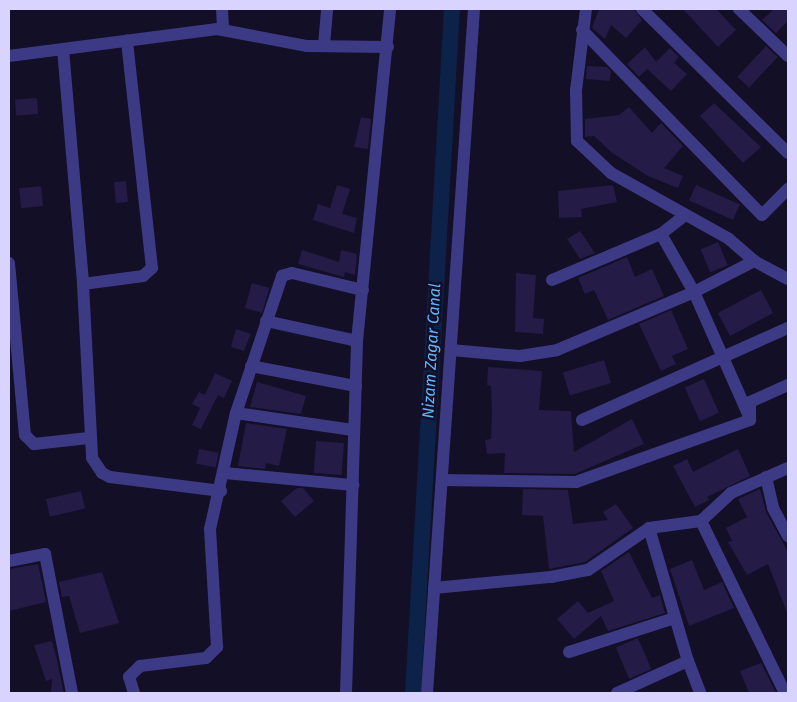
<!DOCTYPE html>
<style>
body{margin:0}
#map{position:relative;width:797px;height:702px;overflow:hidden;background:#130f26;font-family:"Fira Sans",sans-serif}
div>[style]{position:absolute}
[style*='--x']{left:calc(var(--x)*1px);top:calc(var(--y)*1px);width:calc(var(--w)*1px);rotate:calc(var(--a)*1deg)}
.canal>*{height:16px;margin:-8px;padding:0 8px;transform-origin:8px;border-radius:8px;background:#0c2248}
.building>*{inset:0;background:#241b47;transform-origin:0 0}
.minor>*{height:12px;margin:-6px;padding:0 6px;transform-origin:6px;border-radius:6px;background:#3d3a85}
span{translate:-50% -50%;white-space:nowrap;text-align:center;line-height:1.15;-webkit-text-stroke:5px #130f26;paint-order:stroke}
.water-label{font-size:16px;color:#62b6ff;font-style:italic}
.frame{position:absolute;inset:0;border:10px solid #d9d4ff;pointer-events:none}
</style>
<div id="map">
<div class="canal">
<i style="--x:413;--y:693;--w:685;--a:-86.74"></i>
</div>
<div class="building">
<i style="clip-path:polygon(599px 9px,634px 9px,642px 20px,626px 38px,611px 25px,605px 39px,592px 28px)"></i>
<i style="clip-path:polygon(683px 9px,716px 9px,736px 30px,718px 47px)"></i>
<i style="clip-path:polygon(774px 9px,788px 9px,788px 21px,776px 33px,762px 20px)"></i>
<i style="left:766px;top:46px;width:16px;height:42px;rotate:43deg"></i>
<i style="clip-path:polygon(645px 47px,656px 62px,670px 48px,679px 57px,674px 63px,687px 74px,671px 91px,647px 69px,639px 77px,627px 64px)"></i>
<i style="clip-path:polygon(587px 66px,607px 67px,611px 71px,610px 81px,586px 79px)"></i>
<i style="left:37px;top:98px;width:16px;height:22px;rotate:86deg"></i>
<i style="clip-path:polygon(714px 103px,761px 147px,743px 163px,700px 116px)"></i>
<i style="clip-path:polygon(629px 107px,652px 133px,661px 123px,683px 146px,664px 168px,683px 176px,678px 188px,648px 176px,611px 152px,594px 136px,585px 137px,585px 119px,619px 115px)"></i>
<i style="clip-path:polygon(361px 117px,371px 119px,368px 149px,354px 147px)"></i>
<i style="left:126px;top:181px;width:21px;height:12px;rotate:85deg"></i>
<i style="clip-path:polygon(337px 185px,350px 189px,342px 214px,357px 218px,354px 233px,313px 220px,318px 204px,330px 208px)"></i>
<i style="clip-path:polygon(613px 185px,617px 202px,581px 209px,582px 217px,559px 218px,558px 191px)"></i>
<i style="left:696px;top:185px;width:48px;height:17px;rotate:24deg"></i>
<i style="left:41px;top:186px;width:20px;height:22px;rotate:84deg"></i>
<i style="clip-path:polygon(580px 231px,595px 253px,580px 259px,567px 239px)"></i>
<i style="left:718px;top:242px;width:25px;height:19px;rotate:67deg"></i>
<i style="clip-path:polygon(302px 250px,339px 262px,341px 250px,357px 254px,355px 275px,345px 272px,344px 277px,298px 264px)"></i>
<i style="clip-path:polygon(627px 257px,635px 277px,652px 269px,664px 296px,608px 320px,594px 290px,585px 294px,578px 278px)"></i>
<i style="clip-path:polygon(516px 273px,536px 275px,533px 318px,544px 319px,543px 334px,515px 332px)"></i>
<i style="left:252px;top:283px;width:18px;height:26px;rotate:16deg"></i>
<i style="left:761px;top:290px;width:26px;height:49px;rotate:62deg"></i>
<i style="clip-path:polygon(671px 310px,688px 349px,672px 356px,676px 364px,661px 371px,639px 324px)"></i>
<i style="clip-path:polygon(236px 329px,251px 334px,244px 351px,231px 347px)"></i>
<i style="left:604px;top:360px;width:24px;height:43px;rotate:73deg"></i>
<i style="clip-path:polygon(488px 367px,542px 371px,539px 410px,571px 411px,574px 452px,632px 419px,644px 444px,575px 474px,504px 473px,505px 453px,487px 454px,485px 440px,491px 439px,492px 409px,491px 386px,487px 385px)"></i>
<i style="clip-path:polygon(215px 373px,232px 381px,224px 398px,218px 395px,201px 429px,192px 425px,200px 408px,192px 404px,199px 392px,205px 395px)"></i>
<i style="left:704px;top:379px;width:37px;height:21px;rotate:66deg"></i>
<i style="clip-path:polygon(257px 382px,306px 396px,301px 414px,250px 407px)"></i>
<i style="clip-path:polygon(246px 423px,287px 429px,279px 466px,266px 463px,265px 469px,238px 466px)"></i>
<i style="left:316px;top:441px;width:28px;height:32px;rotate:4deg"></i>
<i style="left:199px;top:449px;width:20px;height:15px;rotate:11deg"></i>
<i style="clip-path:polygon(738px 449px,750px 476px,707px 497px,709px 500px,695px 507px,673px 466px,687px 459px,693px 472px)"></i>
<i style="clip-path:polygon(297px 488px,303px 488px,314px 501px,295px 517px,281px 501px)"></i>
<i style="clip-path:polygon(523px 489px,568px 490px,573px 524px,608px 520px,603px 512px,616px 504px,633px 528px,585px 562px,549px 569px,543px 516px,522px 515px)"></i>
<i style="clip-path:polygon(760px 489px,766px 512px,788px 552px,788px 615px,768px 564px,747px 575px,728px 542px,732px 541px,726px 528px,747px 517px,738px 499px)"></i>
<i style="left:81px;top:491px;width:18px;height:36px;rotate:77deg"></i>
<i style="clip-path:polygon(629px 552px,652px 598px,660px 595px,665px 613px,608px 631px,601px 616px,574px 639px,557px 619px,578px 601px,588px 613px,614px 601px,601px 571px)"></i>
<i style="clip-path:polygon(692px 560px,704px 590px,722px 582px,734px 608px,689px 626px,670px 569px)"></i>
<i style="clip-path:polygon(38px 564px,46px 602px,9px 611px,9px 569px)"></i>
<i style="clip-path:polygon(102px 572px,119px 623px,80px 633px,69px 596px,62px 597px,59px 582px)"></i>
<i style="left:638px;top:638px;width:34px;height:24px;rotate:67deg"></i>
<i style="clip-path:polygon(52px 641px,57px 660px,64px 693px,51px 693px,52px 679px,46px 681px,34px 645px)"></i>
<i style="clip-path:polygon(761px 663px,776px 693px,749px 693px,740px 671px)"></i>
</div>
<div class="minor">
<i style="--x:222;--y:9;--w:20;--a:87"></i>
<i style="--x:586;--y:9;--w:82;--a:97"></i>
<i style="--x:576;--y:90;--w:51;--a:88.9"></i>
<i style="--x:577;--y:141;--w:47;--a:43.3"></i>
<i style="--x:611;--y:173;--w:135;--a:29.2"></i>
<i style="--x:729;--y:239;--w:33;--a:41"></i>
<i style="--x:754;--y:261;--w:38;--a:28"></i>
<i style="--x:642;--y:9;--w:205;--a:44.6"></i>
<i style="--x:739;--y:9;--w:68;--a:43.8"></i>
<i style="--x:582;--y:30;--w:258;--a:45.8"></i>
<i style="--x:762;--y:215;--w:37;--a:-45"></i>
<i style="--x:324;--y:45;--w:36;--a:-85"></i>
<i style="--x:63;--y:49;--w:236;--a:85.1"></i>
<i style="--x:83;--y:284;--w:174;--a:87"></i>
<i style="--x:92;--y:458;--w:18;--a:56"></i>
<i style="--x:102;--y:473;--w:9;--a:27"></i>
<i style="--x:110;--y:477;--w:112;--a:7.2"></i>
<i style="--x:9;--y:56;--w:210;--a:-7.4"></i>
<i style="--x:217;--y:29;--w:92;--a:10.7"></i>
<i style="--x:307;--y:46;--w:81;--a:0.7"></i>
<i style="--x:684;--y:216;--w:29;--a:142"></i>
<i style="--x:661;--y:234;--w:67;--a:60.4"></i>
<i style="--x:694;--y:292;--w:133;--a:66.1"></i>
<i style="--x:9;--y:263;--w:173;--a:84.7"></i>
<i style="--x:25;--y:435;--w:13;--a:45"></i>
<i style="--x:34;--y:444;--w:55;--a:-6.2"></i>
<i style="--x:552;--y:280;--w:118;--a:-22.9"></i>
<i style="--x:83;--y:284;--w:61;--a:-7.6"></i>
<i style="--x:143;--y:276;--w:12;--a:-42"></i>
<i style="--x:152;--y:268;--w:229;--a:-96.3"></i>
<i style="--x:266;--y:321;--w:93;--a:12.4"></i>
<i style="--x:451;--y:350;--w:69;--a:5"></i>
<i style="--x:520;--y:356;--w:37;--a:-9"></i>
<i style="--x:557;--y:350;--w:149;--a:-22.9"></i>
<i style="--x:694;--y:292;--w:68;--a:-27.3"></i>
<i style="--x:251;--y:366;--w:107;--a:10.8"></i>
<i style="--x:236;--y:413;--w:118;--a:8.3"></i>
<i style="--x:582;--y:420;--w:226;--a:-24.1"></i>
<i style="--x:225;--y:473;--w:129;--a:5.4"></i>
<i style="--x:766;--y:477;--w:32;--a:77"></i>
<i style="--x:773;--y:508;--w:32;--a:62"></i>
<i style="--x:442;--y:480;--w:134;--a:0.9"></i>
<i style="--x:576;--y:482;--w:185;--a:-19.6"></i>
<i style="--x:750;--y:420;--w:18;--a:-90"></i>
<i style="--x:750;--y:402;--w:42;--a:-24.1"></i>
<i style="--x:701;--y:521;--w:191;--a:64"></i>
<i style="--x:649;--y:528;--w:139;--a:73.7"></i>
<i style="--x:688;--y:661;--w:34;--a:69"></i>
<i style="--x:9;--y:561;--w:37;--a:-11"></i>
<i style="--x:45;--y:554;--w:142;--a:79"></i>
<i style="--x:434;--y:588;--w:118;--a:-5.4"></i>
<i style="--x:551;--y:577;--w:38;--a:-11"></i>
<i style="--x:588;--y:570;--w:74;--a:-34.5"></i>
<i style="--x:649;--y:528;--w:52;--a:-7.7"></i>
<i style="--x:701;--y:521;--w:41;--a:-43"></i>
<i style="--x:731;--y:493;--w:62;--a:-23.7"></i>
<i style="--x:569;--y:652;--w:111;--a:-17.8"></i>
<i style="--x:134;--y:693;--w:17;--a:-107"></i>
<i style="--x:129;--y:677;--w:16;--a:-45"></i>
<i style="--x:140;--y:666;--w:66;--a:-6.9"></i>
<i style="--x:206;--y:658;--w:16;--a:-45"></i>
<i style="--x:217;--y:647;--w:118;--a:-93.4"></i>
<i style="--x:210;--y:529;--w:119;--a:-77.4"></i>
<i style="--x:236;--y:413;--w:145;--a:-71.4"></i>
<i style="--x:282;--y:276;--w:10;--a:-17"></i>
<i style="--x:292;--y:273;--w:73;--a:13.5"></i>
<i style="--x:346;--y:693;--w:352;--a:-88.2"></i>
<i style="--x:357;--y:341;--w:334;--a:-84.3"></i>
<i style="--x:427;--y:693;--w:686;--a:-86.07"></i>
<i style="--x:617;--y:693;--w:78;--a:-24.3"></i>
</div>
<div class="water-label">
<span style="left:432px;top:351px;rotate:-87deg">Nizam Zagar Canal</span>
</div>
<div class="frame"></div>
</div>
